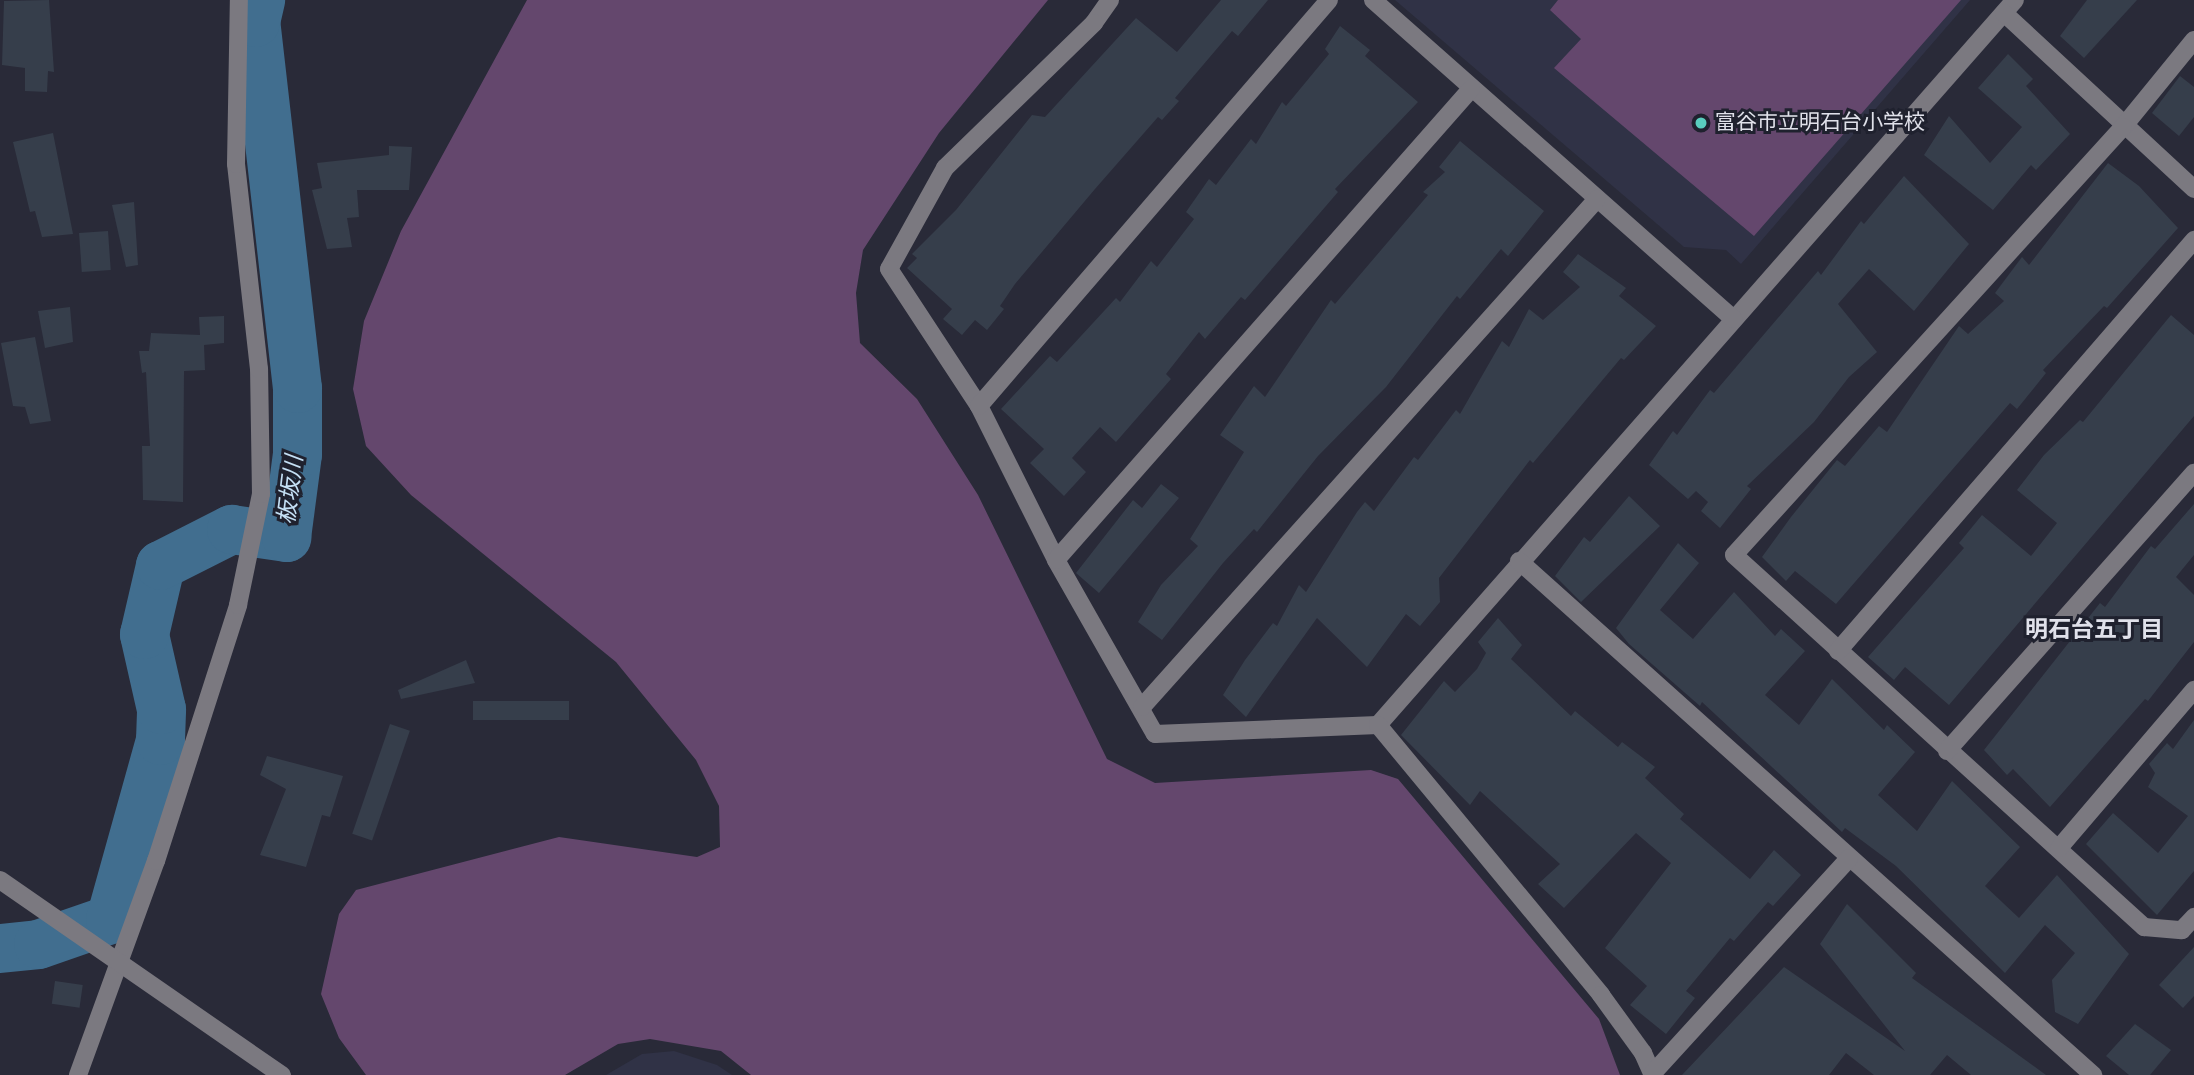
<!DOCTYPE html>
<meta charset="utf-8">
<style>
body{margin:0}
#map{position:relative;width:2194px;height:1075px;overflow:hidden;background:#292a38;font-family:"Alegreya Sans","Noto Sans JP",sans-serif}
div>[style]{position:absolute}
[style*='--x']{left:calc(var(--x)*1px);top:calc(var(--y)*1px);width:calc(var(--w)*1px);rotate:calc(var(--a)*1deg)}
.built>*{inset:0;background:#303246}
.green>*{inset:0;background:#64476d}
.river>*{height:49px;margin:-24.5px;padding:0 24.5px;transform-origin:24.5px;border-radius:24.5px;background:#416e8f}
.building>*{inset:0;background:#363e4b;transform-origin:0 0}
.minor>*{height:18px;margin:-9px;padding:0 9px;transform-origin:9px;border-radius:9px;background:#7b7980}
.minor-bridge>*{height:18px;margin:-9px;padding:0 9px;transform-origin:9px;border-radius:9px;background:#7b7980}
.dots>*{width:19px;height:19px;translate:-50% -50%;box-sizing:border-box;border:4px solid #1f212e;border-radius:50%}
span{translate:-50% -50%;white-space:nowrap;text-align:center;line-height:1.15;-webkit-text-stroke:6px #1f212e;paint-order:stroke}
.poi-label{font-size:21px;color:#e0e1ea}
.left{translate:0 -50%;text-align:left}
.water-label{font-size:23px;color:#c5e0f5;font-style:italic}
.neighbourhood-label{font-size:23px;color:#e0e1ea;font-weight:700}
</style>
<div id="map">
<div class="built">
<i style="clip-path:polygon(1395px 0,1970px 0,1741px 264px,1726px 250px,1684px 247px)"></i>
<i style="clip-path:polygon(674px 1051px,717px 1065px,732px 1075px,606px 1075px,642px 1054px)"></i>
</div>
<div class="green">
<i style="clip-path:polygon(527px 0,1048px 0,939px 133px,863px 250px,856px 293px,860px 343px,917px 399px,978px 495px,1107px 759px,1155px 783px,1371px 770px,1398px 779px,1599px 1019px,1620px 1075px,751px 1075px,721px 1051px,650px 1039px,618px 1044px,565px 1075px,366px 1075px,339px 1038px,321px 994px,339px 914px,356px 890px,559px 837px,697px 857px,720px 847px,719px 806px,696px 760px,616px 662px,411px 495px,366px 446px,353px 389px,364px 321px,401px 231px)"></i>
<i style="clip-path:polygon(1558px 0,1961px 0,1754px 236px,1554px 68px,1581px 39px,1550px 10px)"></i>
</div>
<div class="river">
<i style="--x:0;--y:948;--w:38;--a:-6"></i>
<i style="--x:38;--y:944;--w:76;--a:-19.1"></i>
<i style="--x:110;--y:919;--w:186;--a:-74.4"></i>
<i style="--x:160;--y:740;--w:31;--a:-88"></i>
<i style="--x:161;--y:709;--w:77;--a:-102.8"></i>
<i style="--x:144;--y:634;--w:71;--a:-76.9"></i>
<i style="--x:160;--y:565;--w:80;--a:-26.9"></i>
<i style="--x:231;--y:529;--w:56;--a:8.3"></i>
<i style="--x:286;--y:537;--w:84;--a:-82.5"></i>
<i style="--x:297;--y:454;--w:66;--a:-90"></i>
<i style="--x:297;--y:388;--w:368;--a:-96.5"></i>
<i style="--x:255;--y:22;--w:23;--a:-77"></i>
</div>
<div class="building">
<i style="clip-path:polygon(49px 0,54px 72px,48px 71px,47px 92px,25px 91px,25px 68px,2px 65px,4px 1px)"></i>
<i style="clip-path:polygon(1221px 0,1268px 0,1238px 36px,1232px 31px,1175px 98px,1179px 101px,1162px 120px,1158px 117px,1095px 189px,1015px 284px,1000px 306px,1004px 309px,987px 330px,975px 320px,962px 335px,943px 319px,952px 309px,907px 268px,917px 258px,912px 254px,956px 210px,1032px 115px,1045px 117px,1136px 18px,1177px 52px)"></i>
<i style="clip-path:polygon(2087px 0,2137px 0,2084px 58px,2060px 36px)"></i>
<i style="clip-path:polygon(1340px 26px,1370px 50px,1365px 56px,1418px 102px,1335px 189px,1338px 192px,1245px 300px,1241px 297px,1205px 339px,1199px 332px,1166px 374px,1171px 379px,1116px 442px,1100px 427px,1072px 458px,1086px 472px,1064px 496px,1030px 463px,1044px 449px,1001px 409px,1050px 356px,1057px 362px,1116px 298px,1120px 302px,1151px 261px,1157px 267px,1194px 219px,1186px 212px,1209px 179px,1216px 185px,1251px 139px,1256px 144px,1282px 102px,1286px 106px,1329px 54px,1325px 49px)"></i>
<i style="clip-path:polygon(2008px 54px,2033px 79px,2026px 86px,2070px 134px,2036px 170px,2031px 165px,1993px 210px,1924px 155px,1949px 116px,1990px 163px,2022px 127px,1978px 88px)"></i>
<i style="clip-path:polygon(2180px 76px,2194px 87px,2194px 117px,2179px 136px,2152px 113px)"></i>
<i style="clip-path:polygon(53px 133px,73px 234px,42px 237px,35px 211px,30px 212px,13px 142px)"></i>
<i style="clip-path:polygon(1460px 141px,1544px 211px,1508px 256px,1501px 249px,1460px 299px,1457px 296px,1386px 387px,1318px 456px,1257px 532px,1254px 529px,1223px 563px,1162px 640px,1138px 622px,1161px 585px,1198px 546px,1190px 539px,1244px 452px,1220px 435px,1254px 386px,1265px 397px,1331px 300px,1335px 304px,1428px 195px,1423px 192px,1445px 172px,1439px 167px)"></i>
<i style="clip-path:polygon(389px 146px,412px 147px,409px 190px,357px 190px,359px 217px,347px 218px,352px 247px,327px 249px,312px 190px,322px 188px,317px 163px,389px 155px)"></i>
<i style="clip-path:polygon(2108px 163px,2139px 186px,2178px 228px,2107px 308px,2104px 306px,2043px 370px,2046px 373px,2017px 409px,2010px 403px,1836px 604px,1795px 571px,1786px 581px,1762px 557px,1791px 517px,1837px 460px,1845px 466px,1879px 426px,1887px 432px,1959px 326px,1968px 334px,2004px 301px,1995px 293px,2022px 257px,2029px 265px)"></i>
<i style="clip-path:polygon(1904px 176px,1969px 244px,1914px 311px,1869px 269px,1838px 304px,1877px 352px,1849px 377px,1814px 422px,1747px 486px,1751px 489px,1720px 528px,1701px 511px,1708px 502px,1696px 491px,1688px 499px,1649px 465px,1673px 431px,1677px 435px,1710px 390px,1714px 393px,1818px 271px,1821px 275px,1861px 221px,1864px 224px)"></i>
<i style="clip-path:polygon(134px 202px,138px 265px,126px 267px,112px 205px)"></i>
<i style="left:108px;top:231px;width:39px;height:29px;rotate:86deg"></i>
<i style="clip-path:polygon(1578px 254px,1626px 288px,1619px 296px,1656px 326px,1624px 360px,1621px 358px,1533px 463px,1530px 460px,1439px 578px,1440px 602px,1420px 626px,1406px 614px,1367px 667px,1317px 618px,1246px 717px,1223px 695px,1245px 660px,1273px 623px,1277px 626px,1299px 585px,1306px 592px,1357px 512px,1365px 502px,1374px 511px,1414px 457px,1418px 460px,1456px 410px,1460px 414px,1502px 341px,1509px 347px,1529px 309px,1543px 320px,1580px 287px,1563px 272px)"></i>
<i style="clip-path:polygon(70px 307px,73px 342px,45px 348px,38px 311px)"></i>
<i style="clip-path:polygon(2171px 315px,2194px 335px,2194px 416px,1949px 705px,1905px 667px,1894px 680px,1868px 657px,1964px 548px,1959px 543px,1982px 515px,2031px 556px,2057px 523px,2017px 490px,2044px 455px,2080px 420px,2083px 422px)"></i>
<i style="clip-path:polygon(224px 316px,224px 343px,204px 345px,205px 370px,184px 371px,183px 502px,143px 500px,142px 446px,150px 446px,146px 372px,142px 373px,139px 351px,149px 351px,151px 333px,200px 335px,199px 317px)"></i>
<i style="clip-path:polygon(35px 337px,51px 421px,30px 424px,25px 407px,13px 406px,1px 343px)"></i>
<i style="clip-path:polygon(1161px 484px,1179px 498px,1099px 593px,1076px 573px,1133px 500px,1142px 508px)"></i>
<i style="clip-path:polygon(1629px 496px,1660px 526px,1581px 602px,1555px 576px,1584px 537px,1590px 542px)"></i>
<i style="clip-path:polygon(2194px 504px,2194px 555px,2176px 577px,2194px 595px,2194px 642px,2148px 701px,2145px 699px,2050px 807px,2013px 769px,2007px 775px,1984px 750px,2100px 603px,2105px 607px,2151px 546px,2155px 549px)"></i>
<i style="clip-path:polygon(1678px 543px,1699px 563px,1660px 610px,1693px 639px,1734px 592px,1775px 636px,1781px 629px,1805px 651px,1765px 695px,1799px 725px,1832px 679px,1884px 730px,1887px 725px,1915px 752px,1878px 795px,1917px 831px,1952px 781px,2020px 847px,1985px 886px,2019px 918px,2057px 875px,2129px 954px,2078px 1024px,2055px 1012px,2052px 980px,2075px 953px,2045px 925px,2005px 973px,1896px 866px,1845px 828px,1842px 832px,1702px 702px,1700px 706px,1629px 644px,1616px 628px)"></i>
<i style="clip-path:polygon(1498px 618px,1522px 645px,1511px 659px,1571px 716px,1575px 711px,1618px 747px,1622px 742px,1655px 767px,1645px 778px,1684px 814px,1680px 819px,1750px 879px,1774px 850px,1801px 875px,1773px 906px,1768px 902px,1734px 941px,1730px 938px,1686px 991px,1695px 998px,1666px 1034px,1630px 1005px,1647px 986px,1605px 948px,1671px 863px,1636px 833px,1564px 908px,1538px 884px,1560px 864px,1480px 791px,1470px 805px,1401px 735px,1444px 681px,1455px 692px,1477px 669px,1486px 653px,1478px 642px)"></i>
<i style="clip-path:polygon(466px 660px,475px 683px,401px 699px,398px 690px)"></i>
<i style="left:473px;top:701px;width:96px;height:19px"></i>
<i style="clip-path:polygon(2194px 720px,2194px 871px,2157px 915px,2086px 844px,2113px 813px,2158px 853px,2188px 816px,2148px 787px,2155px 773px,2149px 764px,2167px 743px,2173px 749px)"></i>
<i style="left:390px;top:724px;width:21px;height:116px;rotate:19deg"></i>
<i style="clip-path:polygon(267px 756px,343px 776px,330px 817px,322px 815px,306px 867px,260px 855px,286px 789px,260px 775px)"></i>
<i style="clip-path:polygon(1847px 904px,1916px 973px,1912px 978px,2046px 1075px,1971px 1075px,1947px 1055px,1930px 1075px,1874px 1075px,1846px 1053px,1829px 1075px,1682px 1075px,1784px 967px,1905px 1051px,1820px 944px)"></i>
<i style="clip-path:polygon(2194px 947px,2194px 996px,2183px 1008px,2159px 985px)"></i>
<i style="left:55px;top:981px;width:28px;height:23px;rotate:8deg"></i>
<i style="clip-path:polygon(2135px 1024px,2171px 1050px,2150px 1075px,2129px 1075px,2106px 1056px)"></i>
</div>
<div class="minor">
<i style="--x:1110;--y:0;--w:28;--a:125"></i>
<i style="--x:1094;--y:23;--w:208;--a:135.8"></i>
<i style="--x:945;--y:168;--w:115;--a:119"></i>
<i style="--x:889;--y:269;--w:164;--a:56.7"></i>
<i style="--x:979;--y:406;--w:172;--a:63.4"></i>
<i style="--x:1056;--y:560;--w:200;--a:60.4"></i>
<i style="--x:1155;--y:734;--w:223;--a:-2.3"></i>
<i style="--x:1378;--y:725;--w:965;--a:-48.7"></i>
<i style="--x:1373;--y:0;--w:481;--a:41.5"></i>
<i style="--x:2004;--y:13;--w:259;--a:42.8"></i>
<i style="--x:2194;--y:40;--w:112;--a:129.2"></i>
<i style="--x:2123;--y:127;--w:578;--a:132.27"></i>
<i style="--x:1734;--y:555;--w:554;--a:42.22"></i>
<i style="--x:2144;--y:927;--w:38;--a:5"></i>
<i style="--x:2182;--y:930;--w:18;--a:-47"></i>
<i style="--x:979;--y:406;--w:536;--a:-49.24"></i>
<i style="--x:1056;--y:560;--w:628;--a:-48.62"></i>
<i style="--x:1519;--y:561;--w:771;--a:41.84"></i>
<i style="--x:1838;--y:651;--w:544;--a:-49.1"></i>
<i style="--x:1142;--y:707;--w:682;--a:-48.15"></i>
<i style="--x:1378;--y:725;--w:350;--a:50.4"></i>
<i style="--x:1601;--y:995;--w:72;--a:54.1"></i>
<i style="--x:1643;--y:1053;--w:24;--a:66"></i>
<i style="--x:1947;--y:751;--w:372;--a:-48.4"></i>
<i style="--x:2059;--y:848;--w:208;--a:-49.5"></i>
<i style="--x:1653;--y:1073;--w:291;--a:-47.6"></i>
<i style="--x:78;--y:1075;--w:228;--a:-70"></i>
<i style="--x:156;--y:861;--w:269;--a:-72.2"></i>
<i style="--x:238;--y:605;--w:113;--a:-78.3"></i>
<i style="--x:261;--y:494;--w:125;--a:-90.9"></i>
<i style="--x:259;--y:369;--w:206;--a:-96.4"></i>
<i style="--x:236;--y:164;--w:164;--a:-89"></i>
</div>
<div class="minor-bridge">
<i style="--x:0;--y:880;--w:343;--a:34.7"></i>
</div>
<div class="dots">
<i style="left:1701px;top:123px;background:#59cebe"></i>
</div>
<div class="poi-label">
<span class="left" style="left:1715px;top:123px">富谷市立明石台小学校</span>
</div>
<div class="water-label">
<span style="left:292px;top:490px;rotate:-83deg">板坂川</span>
</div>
<div class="neighbourhood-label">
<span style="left:2094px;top:631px">明石台五丁目</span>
</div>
</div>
